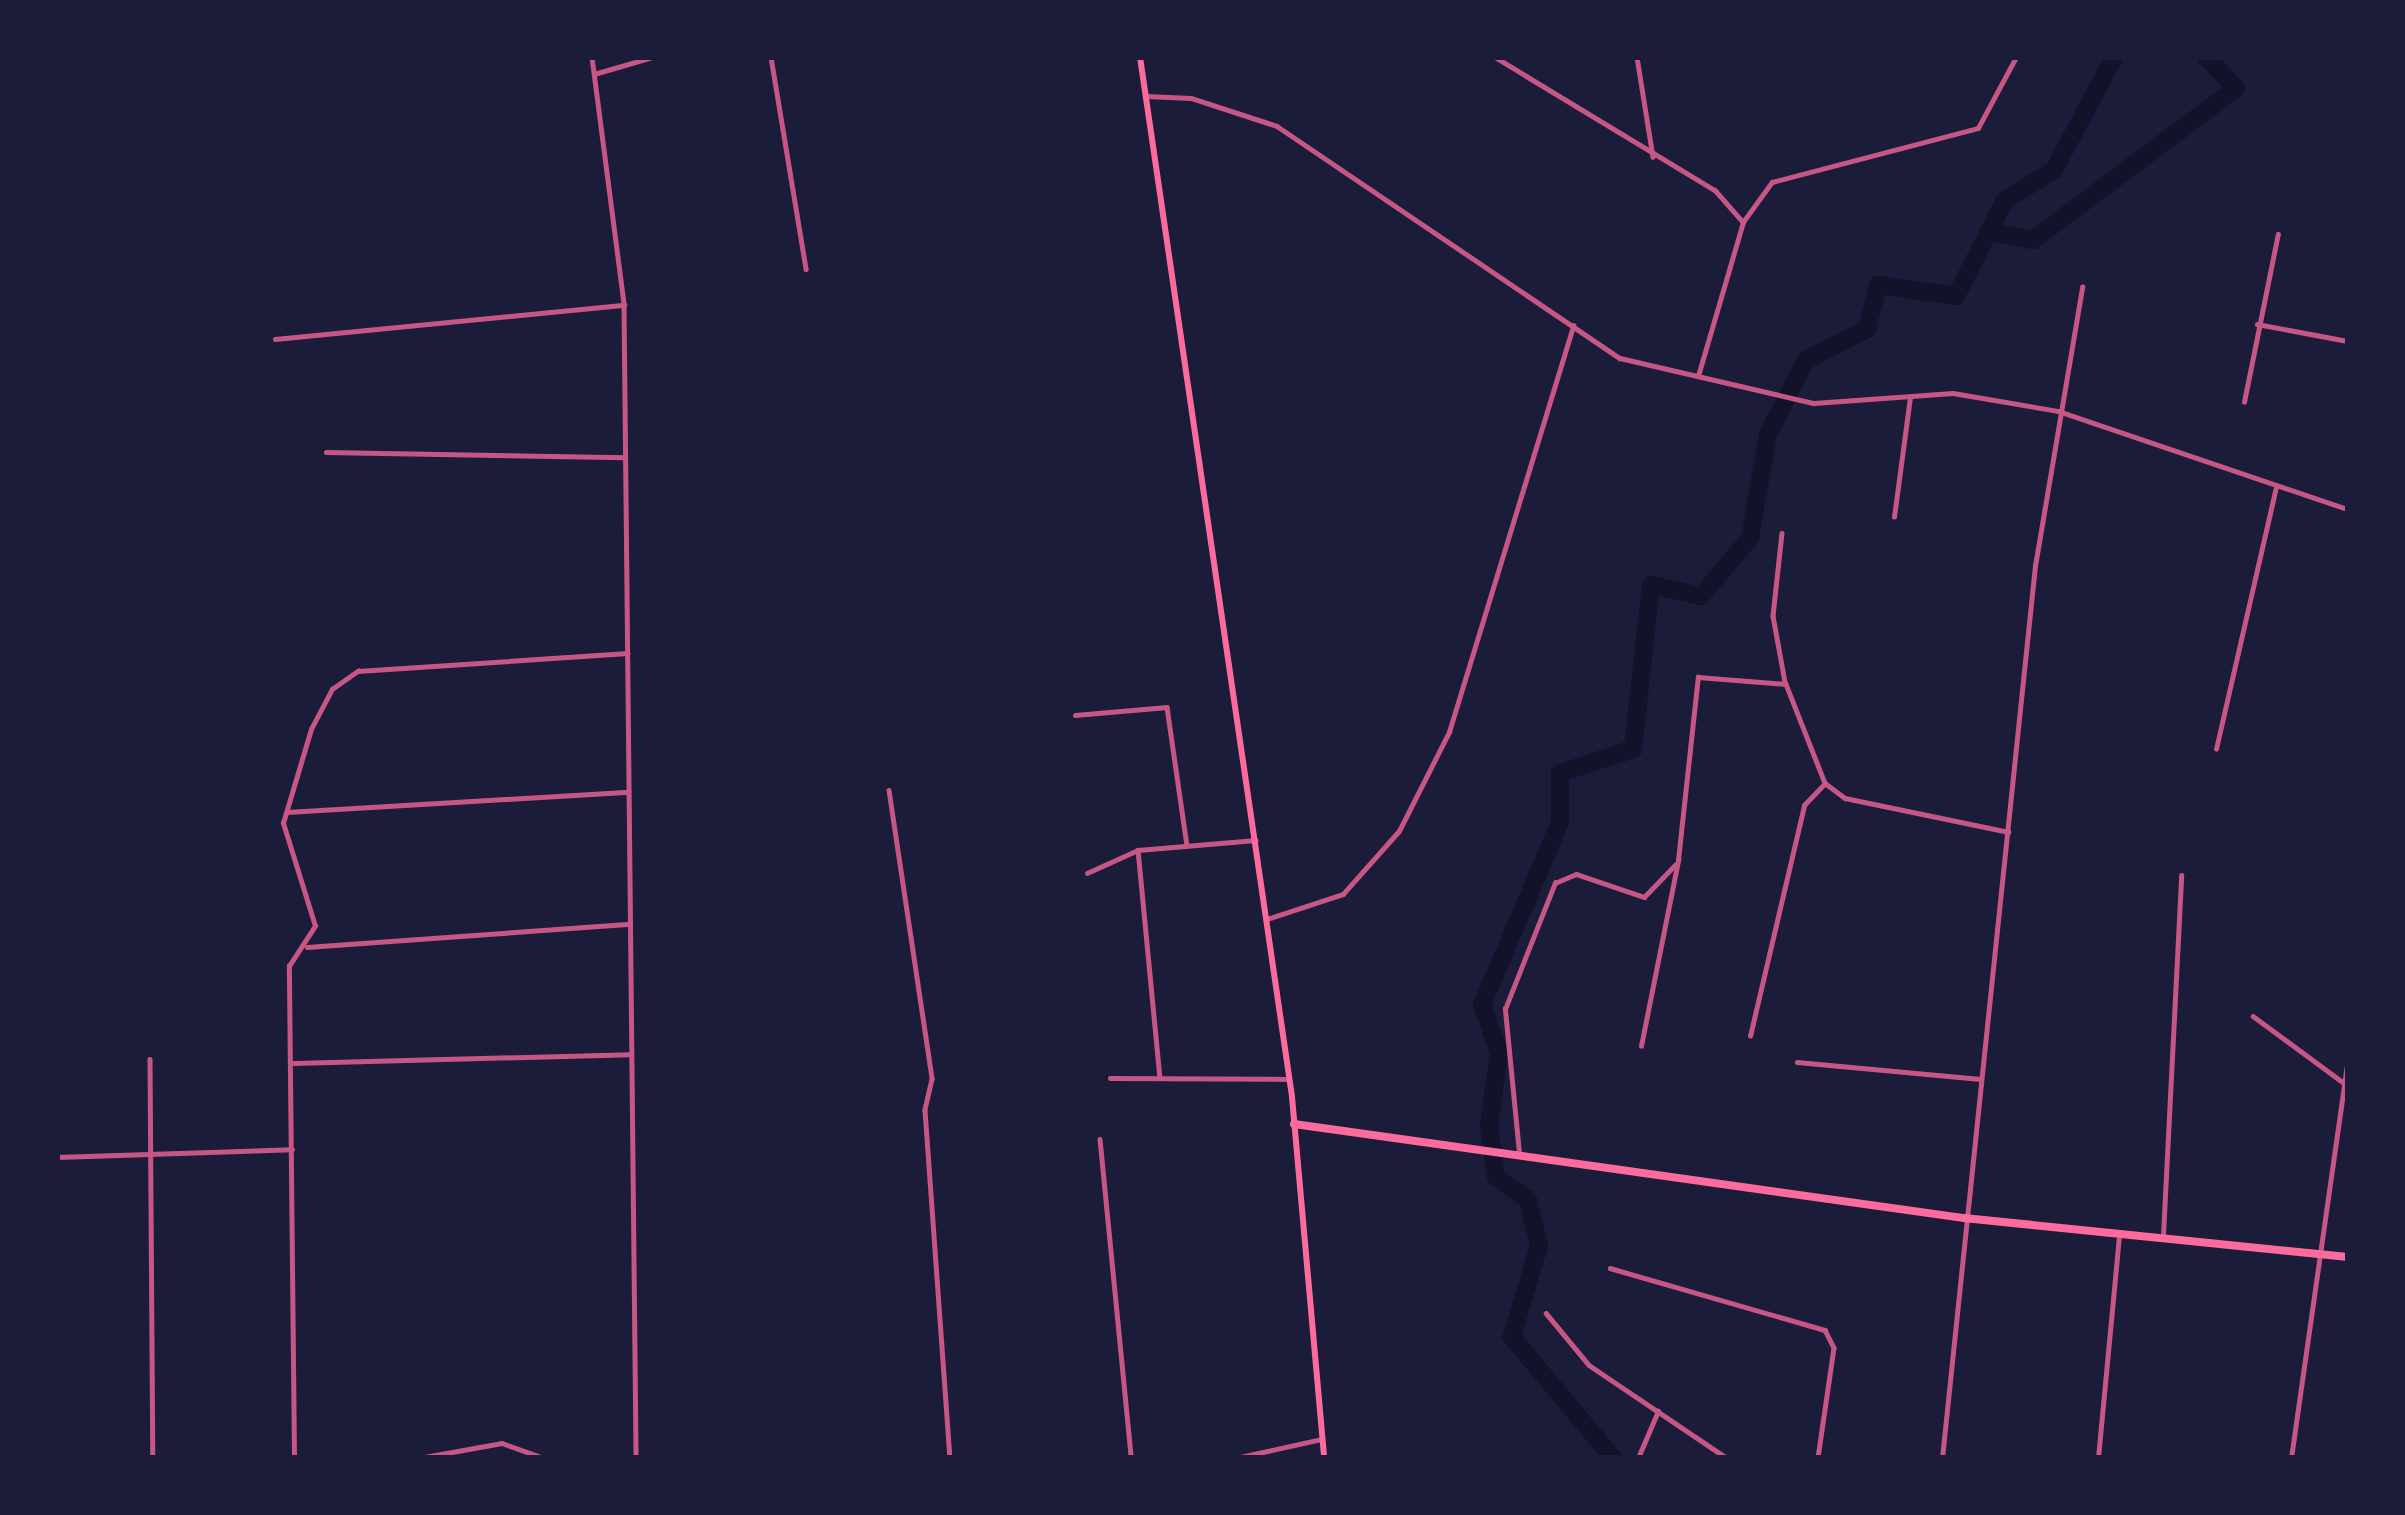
<!DOCTYPE html>
<style>
body{margin:0}
#map{position:relative;width:2405px;height:1515px;overflow:hidden;background:#1b1b3a;font-family:Arial,sans-serif}
div>[style]{position:absolute}
[style*='--x']{left:calc(var(--x)*1px);top:calc(var(--y)*1px);width:calc(var(--w)*1px);rotate:calc(var(--a)*1deg)}
.river>*{height:18px;margin:-9px;padding:0 9px;transform-origin:9px;border-radius:9px;background:#12122b}
.minor>*{height:4.5px;margin:-2.25px;padding:0 2.25px;transform-origin:2.25px;border-radius:2.25px;background:#c65784}
.secondary>*{height:6px;margin:-3px;padding:0 3px;transform-origin:3px;border-radius:3px;background:#ff6b9d}
.primary>*{height:8px;margin:-4px;padding:0 4px;transform-origin:4px;border-radius:4px;background:#ff6b9d}
span{translate:-50% -50%;white-space:nowrap;text-align:center;line-height:1.15;-webkit-text-stroke:12px #1b1b3a;paint-order:stroke}
.frame{position:absolute;inset:0;border:60px solid #1b1b3a;pointer-events:none}
</style>
<div id="map">
<div class="river">
<i style="--x:1992;--y:233;--w:42;--a:9.7"></i>
<i style="--x:2033;--y:240;--w:254;--a:-36.8"></i>
<i style="--x:2236;--y:88;--w:43;--a:-134.1"></i>
<i style="--x:1613;--y:1458;--w:158;--a:-129.9"></i>
<i style="--x:1512;--y:1337;--w:96;--a:-73.6"></i>
<i style="--x:1539;--y:1245;--w:46;--a:-103.7"></i>
<i style="--x:1528;--y:1200;--w:39;--a:-144"></i>
<i style="--x:1496;--y:1177;--w:52;--a:-97.7"></i>
<i style="--x:1489;--y:1125;--w:73;--a:-82.1"></i>
<i style="--x:1499;--y:1053;--w:51;--a:-109.5"></i>
<i style="--x:1482;--y:1005;--w:199;--a:-66.9"></i>
<i style="--x:1560;--y:822;--w:49;--a:-90"></i>
<i style="--x:1560;--y:773;--w:77;--a:-18.2"></i>
<i style="--x:1633;--y:749;--w:165;--a:-83.7"></i>
<i style="--x:1651;--y:585;--w:51;--a:12.4"></i>
<i style="--x:1701;--y:596;--w:76;--a:-49.8"></i>
<i style="--x:1750;--y:538;--w:106;--a:-80.2"></i>
<i style="--x:1768;--y:434;--w:83;--a:-62.8"></i>
<i style="--x:1806;--y:360;--w:68;--a:-26.9"></i>
<i style="--x:1867;--y:329;--w:45;--a:-76"></i>
<i style="--x:1878;--y:285;--w:79;--a:8"></i>
<i style="--x:1956;--y:296;--w:108;--a:-63"></i>
<i style="--x:2005;--y:200;--w:57;--a:-31.5"></i>
<i style="--x:2054;--y:170;--w:128;--a:-62"></i>
</div>
<div class="minor">
<i style="--x:592;--y:57;--w:250;--a:82.6"></i>
<i style="--x:624;--y:305;--w:1153;--a:89.4"></i>
<i style="--x:771;--y:57;--w:215;--a:80.6"></i>
<i style="--x:1495;--y:57;--w:257;--a:31.2"></i>
<i style="--x:1715;--y:190;--w:43;--a:48.8"></i>
<i style="--x:1637;--y:57;--w:101;--a:80.9"></i>
<i style="--x:594;--y:74;--w:61;--a:-16.1"></i>
<i style="--x:1146;--y:96;--w:45;--a:2.5"></i>
<i style="--x:1191;--y:98;--w:90;--a:18"></i>
<i style="--x:1277;--y:126;--w:414;--a:34.1"></i>
<i style="--x:1620;--y:358;--w:199;--a:13.1"></i>
<i style="--x:1814;--y:403;--w:139;--a:-4.1"></i>
<i style="--x:1953;--y:393;--w:107;--a:9.7"></i>
<i style="--x:2058;--y:411;--w:306;--a:18.7"></i>
<i style="--x:2257;--y:324;--w:93;--a:10.6"></i>
<i style="--x:275;--y:339;--w:351;--a:-5.6"></i>
<i style="--x:1698;--y:376;--w:160;--a:-73.7"></i>
<i style="--x:1743;--y:222;--w:49;--a:-54.1"></i>
<i style="--x:1772;--y:182;--w:213;--a:-14.7"></i>
<i style="--x:1978;--y:128;--w:81;--a:-61.8"></i>
<i style="--x:2244;--y:402;--w:171;--a:-78.6"></i>
<i style="--x:326;--y:452;--w:299;--a:1"></i>
<i style="--x:1894;--y:517;--w:121;--a:-82.4"></i>
<i style="--x:1782;--y:533;--w:83;--a:96.2"></i>
<i style="--x:1773;--y:616;--w:67;--a:79.7"></i>
<i style="--x:1075;--y:715;--w:92;--a:-5"></i>
<i style="--x:1167;--y:707;--w:140;--a:81.8"></i>
<i style="--x:2216;--y:749;--w:270;--a:-77.1"></i>
<i style="--x:889;--y:790;--w:292;--a:81.5"></i>
<i style="--x:932;--y:1079;--w:32;--a:103"></i>
<i style="--x:925;--y:1110;--w:349;--a:85.9"></i>
<i style="--x:287;--y:812;--w:342;--a:-3.4"></i>
<i style="--x:1138;--y:850;--w:229;--a:84.5"></i>
<i style="--x:1087;--y:873;--w:56;--a:-24.3"></i>
<i style="--x:1138;--y:850;--w:118;--a:-4.8"></i>
<i style="--x:1267;--y:919;--w:80;--a:-18.2"></i>
<i style="--x:1343;--y:894;--w:84;--a:-48.4"></i>
<i style="--x:1399;--y:831;--w:111;--a:-63.2"></i>
<i style="--x:1449;--y:732;--w:425;--a:-73"></i>
<i style="--x:307;--y:947;--w:324;--a:-4.1"></i>
<i style="--x:2253;--y:1016;--w:113;--a:36.4"></i>
<i style="--x:1750;--y:1036;--w:237;--a:-76.8"></i>
<i style="--x:1804;--y:805;--w:30;--a:-46"></i>
<i style="--x:1641;--y:1046;--w:190;--a:-78.7"></i>
<i style="--x:1678;--y:860;--w:184;--a:-83.8"></i>
<i style="--x:1698;--y:677;--w:88;--a:4.5"></i>
<i style="--x:1786;--y:684;--w:106;--a:68.5"></i>
<i style="--x:1825;--y:783;--w:25;--a:37"></i>
<i style="--x:1845;--y:798;--w:167;--a:11.7"></i>
<i style="--x:150;--y:1059;--w:399;--a:89.6"></i>
<i style="--x:1797;--y:1062;--w:184;--a:5.3"></i>
<i style="--x:294;--y:1063;--w:336;--a:-1.5"></i>
<i style="--x:1110;--y:1078;--w:179;--a:0.3"></i>
<i style="--x:1100;--y:1139;--w:321;--a:84.4"></i>
<i style="--x:1519;--y:1153;--w:145;--a:-95.6"></i>
<i style="--x:1505;--y:1009;--w:136;--a:-68.4"></i>
<i style="--x:1555;--y:883;--w:23;--a:-23"></i>
<i style="--x:1576;--y:874;--w:72;--a:18.7"></i>
<i style="--x:1644;--y:897;--w:45;--a:-45.9"></i>
<i style="--x:57;--y:1157;--w:235;--a:-1.9"></i>
<i style="--x:2163;--y:1235;--w:360;--a:-87.1"></i>
<i style="--x:1610;--y:1268;--w:224;--a:16.1"></i>
<i style="--x:1825;--y:1330;--w:20;--a:63"></i>
<i style="--x:1834;--y:1348;--w:111;--a:98.3"></i>
<i style="--x:1546;--y:1313;--w:67;--a:50.4"></i>
<i style="--x:1589;--y:1365;--w:166;--a:34"></i>
<i style="--x:294;--y:1458;--w:492;--a:-90.6"></i>
<i style="--x:289;--y:966;--w:48;--a:-57"></i>
<i style="--x:315;--y:926;--w:108;--a:-107.3"></i>
<i style="--x:283;--y:823;--w:98;--a:-73.4"></i>
<i style="--x:311;--y:729;--w:45;--a:-62.3"></i>
<i style="--x:332;--y:689;--w:32;--a:-35"></i>
<i style="--x:358;--y:671;--w:270;--a:-3.8"></i>
<i style="--x:419;--y:1458;--w:84;--a:-10.2"></i>
<i style="--x:502;--y:1443;--w:45;--a:19.7"></i>
<i style="--x:1236;--y:1458;--w:88;--a:-12.5"></i>
<i style="--x:1638;--y:1458;--w:51;--a:-66.9"></i>
<i style="--x:1942;--y:1458;--w:897;--a:-84.05"></i>
<i style="--x:2035;--y:566;--w:283;--a:-80.4"></i>
<i style="--x:2098;--y:1458;--w:222;--a:-84.6"></i>
<i style="--x:2291;--y:1458;--w:403;--a:-81.9"></i>
</div>
<div class="secondary">
<i style="--x:1140;--y:57;--w:1051;--a:81.68"></i>
<i style="--x:1292;--y:1097;--w:362;--a:84.9"></i>
</div>
<div class="primary">
<i style="--x:1294;--y:1124;--w:677;--a:7.99"></i>
<i style="--x:1964;--y:1218;--w:386;--a:5.8"></i>
</div>
<div class="frame"></div>
</div>
